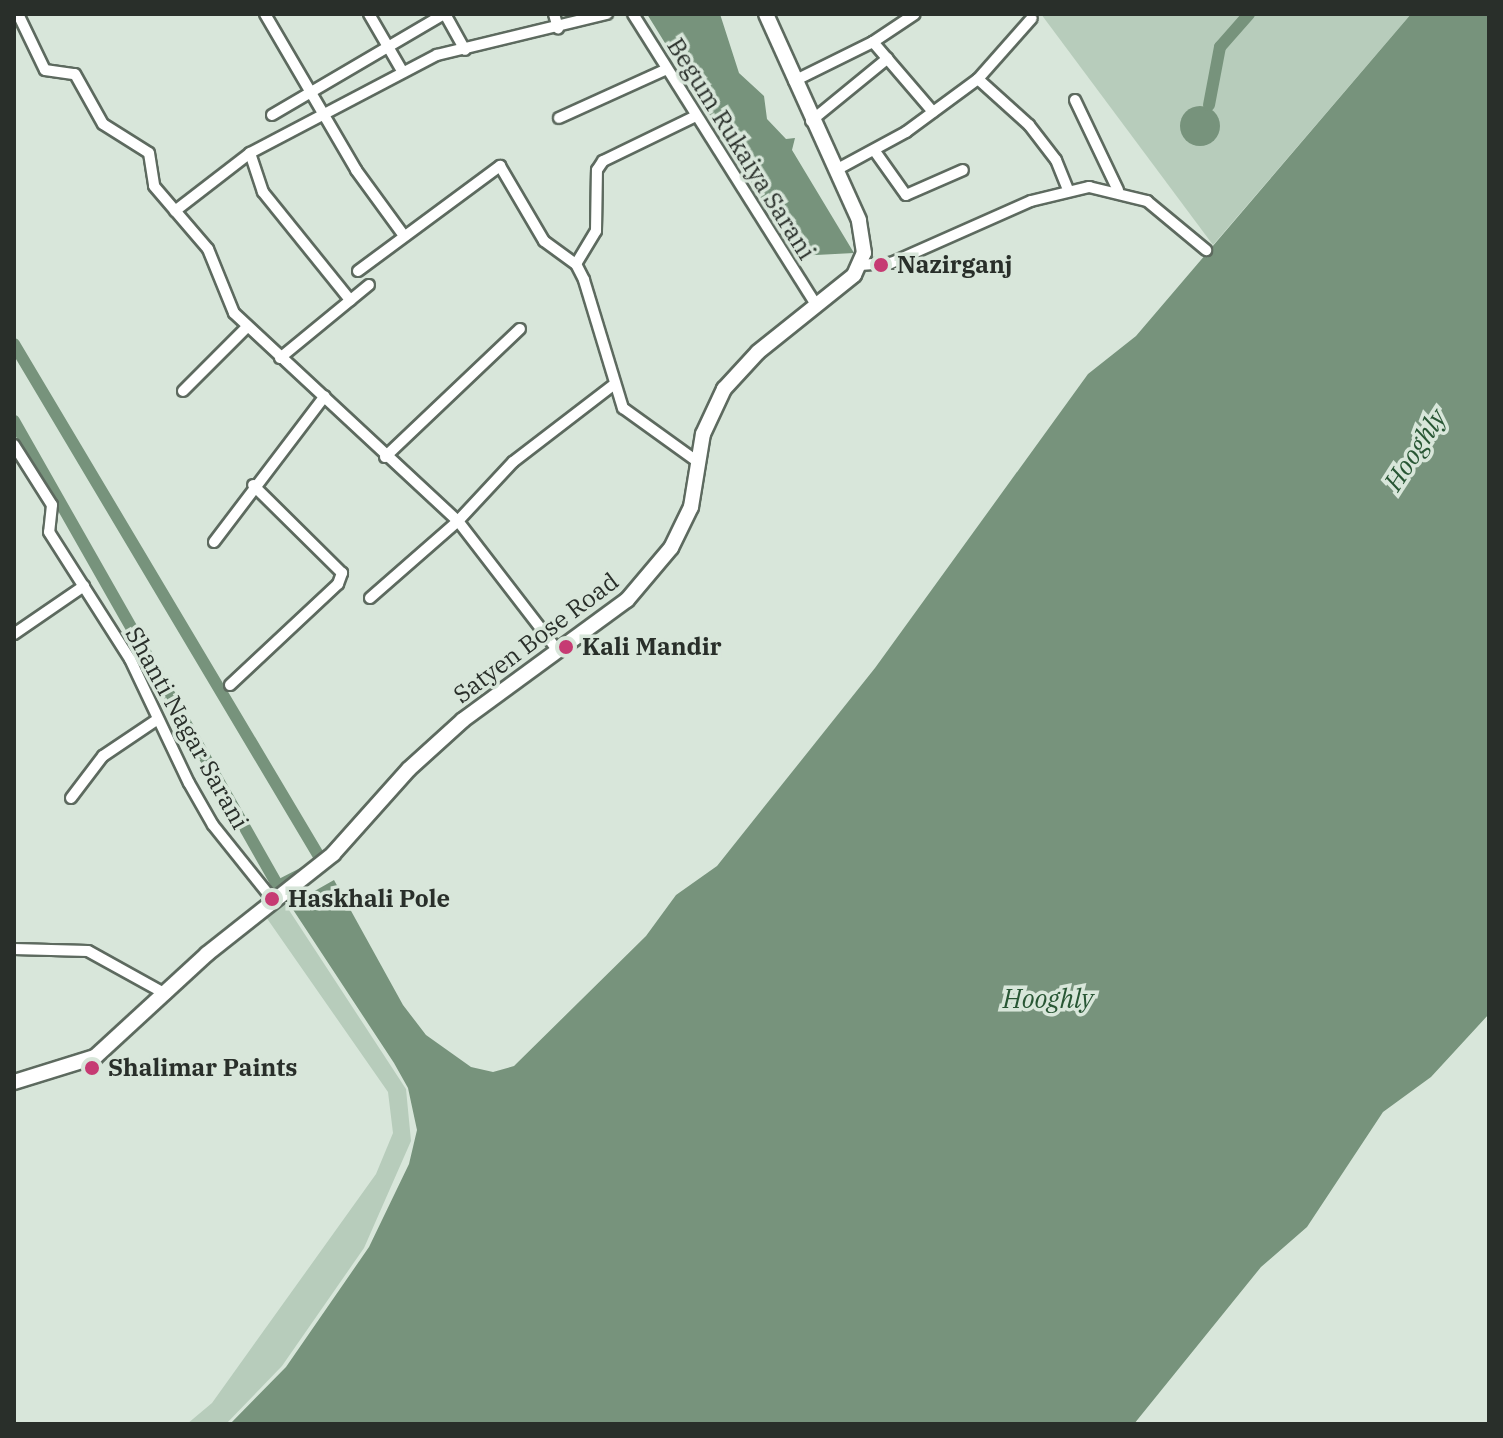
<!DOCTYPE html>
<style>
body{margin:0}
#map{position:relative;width:1503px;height:1438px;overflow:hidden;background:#d8e6da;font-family:"IBM Plex Serif",serif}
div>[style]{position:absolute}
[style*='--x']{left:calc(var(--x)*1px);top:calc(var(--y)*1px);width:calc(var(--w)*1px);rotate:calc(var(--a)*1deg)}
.green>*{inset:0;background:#b7ccbb}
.water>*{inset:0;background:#77937c}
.round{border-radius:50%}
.canal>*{height:12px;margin:-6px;padding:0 6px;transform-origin:6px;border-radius:6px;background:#77937c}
.roads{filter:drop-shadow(2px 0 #5d6a5f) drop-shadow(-2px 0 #5d6a5f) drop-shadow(0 2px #5d6a5f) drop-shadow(0 -2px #5d6a5f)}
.street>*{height:10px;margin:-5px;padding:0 5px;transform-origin:5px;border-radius:5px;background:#fff}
.secondary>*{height:14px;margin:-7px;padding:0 7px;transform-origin:7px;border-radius:7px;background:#fff}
.dots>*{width:22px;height:22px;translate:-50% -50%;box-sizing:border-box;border:4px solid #d8e6da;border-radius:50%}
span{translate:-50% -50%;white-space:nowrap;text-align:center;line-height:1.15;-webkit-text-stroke:7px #d8e6da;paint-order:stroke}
.street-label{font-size:24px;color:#292f2a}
.poi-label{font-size:24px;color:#292f2a;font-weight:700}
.left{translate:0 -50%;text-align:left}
.water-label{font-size:26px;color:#285634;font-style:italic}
.frame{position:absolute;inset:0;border:16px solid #292f2a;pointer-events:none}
</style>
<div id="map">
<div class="green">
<i style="clip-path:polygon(1041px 14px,1411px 14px,1213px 245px)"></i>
<i style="clip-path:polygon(285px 904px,406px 1089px,411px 1141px,364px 1248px,282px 1366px,226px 1424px,187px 1424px,212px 1403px,376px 1174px,393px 1133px,388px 1092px,266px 917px)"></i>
</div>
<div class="water">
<i style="clip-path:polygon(647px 14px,720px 14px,739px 73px,764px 96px,767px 119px,786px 139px,795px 138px,792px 150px,854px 253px,797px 256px)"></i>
<i style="clip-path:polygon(1411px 14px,1489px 14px,1489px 1014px,1431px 1077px,1383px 1112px,1307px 1227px,1261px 1267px,1134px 1424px,230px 1424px,286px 1367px,369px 1247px,409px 1164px,417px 1130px,408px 1088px,394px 1063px,290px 905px,334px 880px,403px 1005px,426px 1035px,471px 1067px,493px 1072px,514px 1066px,646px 936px,676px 895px,717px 866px,875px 668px,1088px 374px,1136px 336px)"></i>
<i class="round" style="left:1180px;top:106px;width:40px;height:40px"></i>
</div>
<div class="canal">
<i style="--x:1209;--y:105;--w:59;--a:-79.3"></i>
<i style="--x:1220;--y:47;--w:44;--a:-48.7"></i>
<i style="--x:14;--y:344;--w:604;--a:59.23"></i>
<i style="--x:323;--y:863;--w:51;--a:152.9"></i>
<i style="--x:278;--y:886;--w:535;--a:-119.59"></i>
</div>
<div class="roads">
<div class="street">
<i style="--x:18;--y:14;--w:62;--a:64.3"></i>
<i style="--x:45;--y:70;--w:30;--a:8"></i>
<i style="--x:75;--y:74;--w:57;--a:60.8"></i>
<i style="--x:103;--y:124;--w:54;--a:32.2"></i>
<i style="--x:149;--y:153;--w:33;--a:81"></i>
<i style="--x:154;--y:186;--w:83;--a:49.4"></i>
<i style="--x:208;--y:249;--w:69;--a:67.9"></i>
<i style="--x:234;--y:313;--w:306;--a:42.9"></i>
<i style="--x:458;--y:521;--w:165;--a:52.4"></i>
<i style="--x:265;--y:14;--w:181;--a:59.7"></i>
<i style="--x:356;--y:170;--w:78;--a:53.9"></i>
<i style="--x:369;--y:14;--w:66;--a:59.9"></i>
<i style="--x:445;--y:14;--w:41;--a:60.9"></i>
<i style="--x:554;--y:14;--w:15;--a:74"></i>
<i style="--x:633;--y:14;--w:344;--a:57.8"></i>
<i style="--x:873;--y:42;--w:50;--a:-33.7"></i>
<i style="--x:978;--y:79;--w:69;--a:42"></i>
<i style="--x:1029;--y:125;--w:44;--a:52.4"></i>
<i style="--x:1056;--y:160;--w:32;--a:68"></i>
<i style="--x:794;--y:81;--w:88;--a:-26.3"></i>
<i style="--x:873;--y:42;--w:92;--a:49.4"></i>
<i style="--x:1075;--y:100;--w:100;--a:64.5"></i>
<i style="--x:272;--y:115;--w:199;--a:-30.4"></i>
<i style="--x:559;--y:118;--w:116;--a:-24.4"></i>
<i style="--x:811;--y:121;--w:99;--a:-39.3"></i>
<i style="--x:874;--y:150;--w:55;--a:54.6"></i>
<i style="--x:906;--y:195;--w:62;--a:-23.7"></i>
<i style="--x:250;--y:153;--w:41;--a:71.6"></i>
<i style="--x:263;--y:192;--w:139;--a:51.1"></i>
<i style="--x:836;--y:170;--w:80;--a:-28.5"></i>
<i style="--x:906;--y:132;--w:89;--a:-36.4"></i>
<i style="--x:978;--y:79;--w:81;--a:-48.5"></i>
<i style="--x:175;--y:211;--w:95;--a:-37.7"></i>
<i style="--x:250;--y:153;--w:211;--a:-27.7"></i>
<i style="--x:437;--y:55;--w:175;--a:-13.6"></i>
<i style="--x:576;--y:264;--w:39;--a:-59"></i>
<i style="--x:596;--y:231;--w:61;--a:-89.1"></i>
<i style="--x:597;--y:170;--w:11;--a:-56"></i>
<i style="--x:603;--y:161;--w:101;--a:-25.8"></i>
<i style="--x:860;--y:265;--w:31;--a:-4"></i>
<i style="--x:891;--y:263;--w:153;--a:-23.9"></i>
<i style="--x:1031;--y:201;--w:60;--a:-13.6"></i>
<i style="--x:1089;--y:187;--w:60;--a:13.6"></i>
<i style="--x:1147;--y:201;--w:77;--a:39.7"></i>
<i style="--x:358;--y:271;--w:177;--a:-36.5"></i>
<i style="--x:500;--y:166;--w:87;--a:59.6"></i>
<i style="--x:544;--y:241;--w:39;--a:36"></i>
<i style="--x:576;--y:264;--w:18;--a:63"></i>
<i style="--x:584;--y:280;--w:134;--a:73.1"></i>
<i style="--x:623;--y:408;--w:92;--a:35.8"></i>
<i style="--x:280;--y:358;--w:115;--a:-39.4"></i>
<i style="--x:183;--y:391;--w:91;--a:-45"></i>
<i style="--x:14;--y:445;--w:71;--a:57.7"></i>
<i style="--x:52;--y:505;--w:27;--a:96"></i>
<i style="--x:49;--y:532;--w:151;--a:57.5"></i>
<i style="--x:130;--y:659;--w:137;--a:64.6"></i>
<i style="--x:189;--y:783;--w:48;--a:60.3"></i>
<i style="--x:213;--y:825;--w:96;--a:51.3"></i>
<i style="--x:385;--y:457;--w:186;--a:-43.5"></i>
<i style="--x:214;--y:542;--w:183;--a:-52.8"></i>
<i style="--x:370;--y:598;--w:117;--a:-41.2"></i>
<i style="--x:458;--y:521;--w:81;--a:-47"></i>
<i style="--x:513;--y:462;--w:125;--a:-37.5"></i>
<i style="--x:14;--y:634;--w:85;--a:-34.4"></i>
<i style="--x:230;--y:685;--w:148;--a:-43.1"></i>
<i style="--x:338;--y:584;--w:12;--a:-70"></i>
<i style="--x:342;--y:573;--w:125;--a:-135.3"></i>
<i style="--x:71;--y:798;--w:53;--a:-52.7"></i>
<i style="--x:103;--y:756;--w:66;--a:-33.9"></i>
<i style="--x:14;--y:949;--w:74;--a:1.5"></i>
<i style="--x:88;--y:951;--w:89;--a:28.9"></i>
</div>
<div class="secondary">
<i style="--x:14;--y:1082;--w:85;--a:-17.2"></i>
<i style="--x:95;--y:1057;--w:152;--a:-42.6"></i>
<i style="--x:207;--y:954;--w:161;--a:-38.4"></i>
<i style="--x:333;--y:854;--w:114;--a:-48.2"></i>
<i style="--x:409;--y:769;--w:73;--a:-42.2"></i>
<i style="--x:463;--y:720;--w:203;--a:-36.2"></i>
<i style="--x:627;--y:600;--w:68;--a:-49.8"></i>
<i style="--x:671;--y:548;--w:46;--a:-64"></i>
<i style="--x:691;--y:507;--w:74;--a:-80.7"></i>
<i style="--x:703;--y:434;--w:50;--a:-65"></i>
<i style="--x:724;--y:389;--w:50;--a:-47.4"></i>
<i style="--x:758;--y:352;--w:123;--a:-38.7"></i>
<i style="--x:854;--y:275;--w:24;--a:-66"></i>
<i style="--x:864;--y:253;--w:33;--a:-99"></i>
<i style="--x:859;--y:220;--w:226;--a:-114.3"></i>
</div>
</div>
<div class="dots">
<i style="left:881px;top:265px;background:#c63b73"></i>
<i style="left:566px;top:647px;background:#c63b73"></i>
<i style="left:272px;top:899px;background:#c63b73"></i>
<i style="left:92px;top:1068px;background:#c63b73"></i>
</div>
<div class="street-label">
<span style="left:741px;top:149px;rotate:58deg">Begum Rukaiya Sarani</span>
<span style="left:536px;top:638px;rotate:-37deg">Satyen Bose Road</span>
<span style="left:187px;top:728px;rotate:61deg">Shanti Nagar Sarani</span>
</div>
<div class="poi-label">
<span class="left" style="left:897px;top:265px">Nazirganj</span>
<span class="left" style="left:582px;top:647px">Kali Mandir</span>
<span class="left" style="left:288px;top:899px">Haskhali Pole</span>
<span class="left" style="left:108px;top:1068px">Shalimar Paints</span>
</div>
<div class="water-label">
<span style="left:1415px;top:450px;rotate:-57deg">Hooghly</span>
<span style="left:1048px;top:999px">Hooghly</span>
</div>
<div class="frame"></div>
</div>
